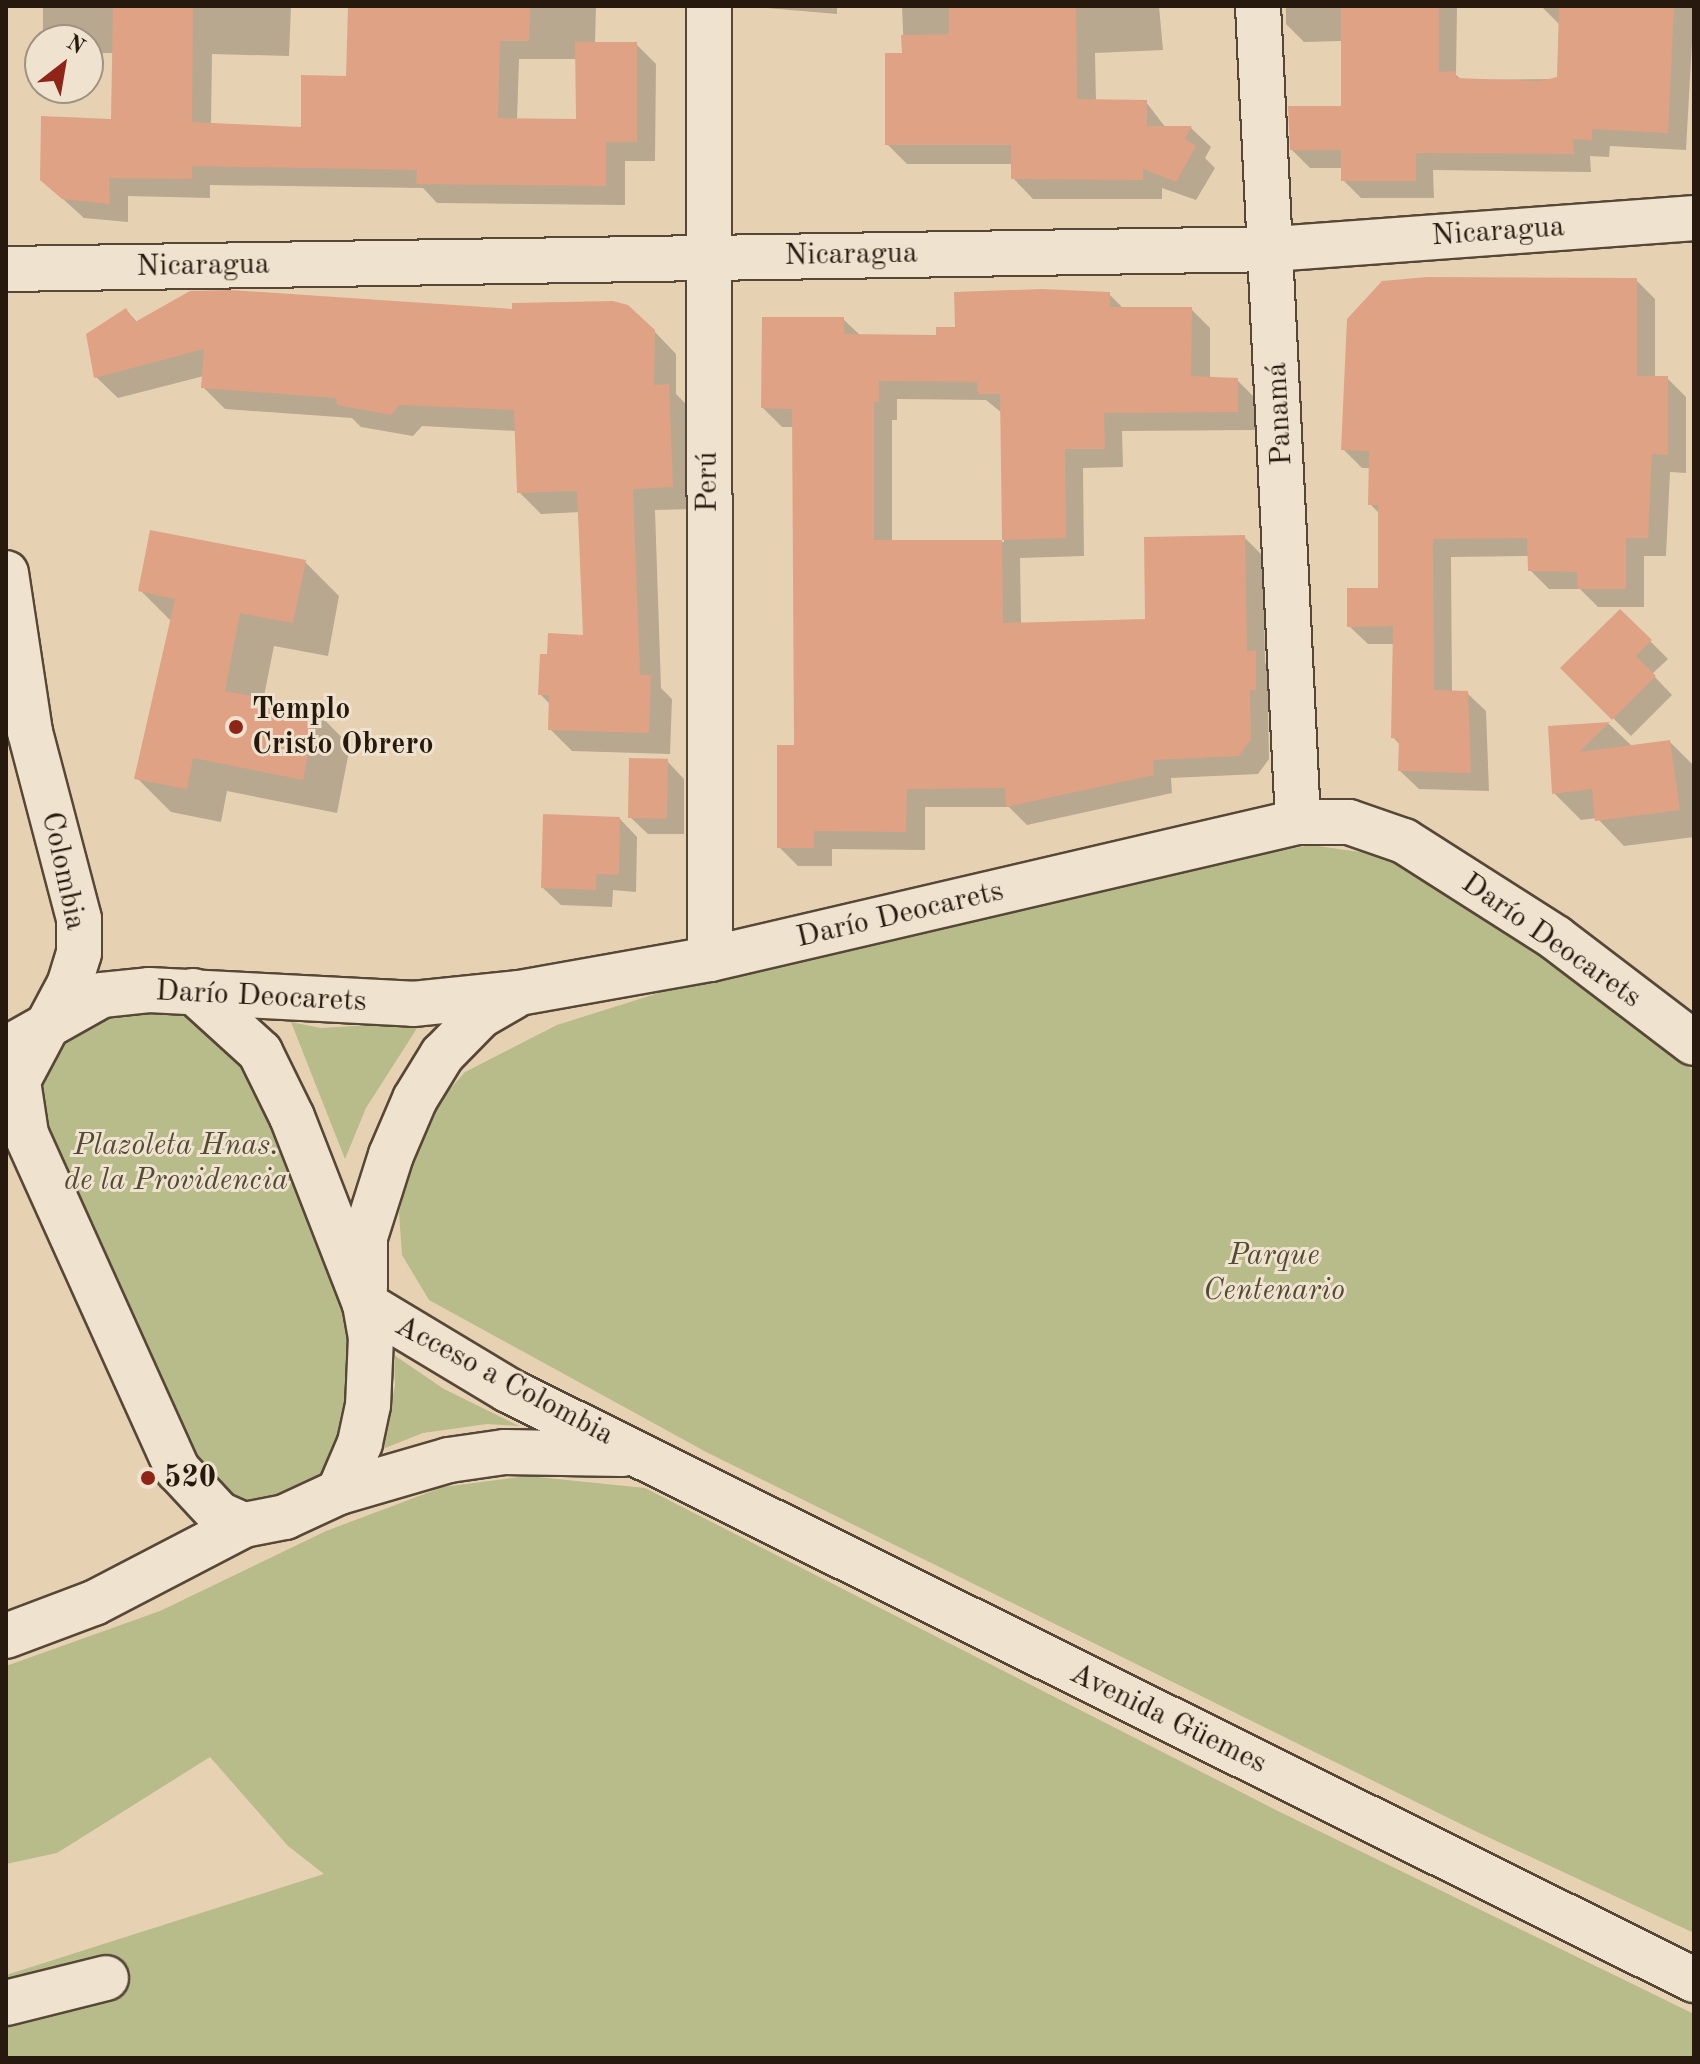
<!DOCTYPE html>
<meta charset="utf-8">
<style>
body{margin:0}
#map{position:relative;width:1700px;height:2064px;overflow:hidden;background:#e6d2b3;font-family:"Old Standard TT",serif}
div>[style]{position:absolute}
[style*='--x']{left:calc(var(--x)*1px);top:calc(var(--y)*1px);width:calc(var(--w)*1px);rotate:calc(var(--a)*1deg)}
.green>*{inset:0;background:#b8bb8a}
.shadow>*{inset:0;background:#0003}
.building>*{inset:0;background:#e0a284;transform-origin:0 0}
.roads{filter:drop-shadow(2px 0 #574737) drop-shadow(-2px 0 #574737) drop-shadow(0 2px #574737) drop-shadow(0 -2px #574737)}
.minor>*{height:44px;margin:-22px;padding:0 22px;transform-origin:22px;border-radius:22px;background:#efe2ce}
.dots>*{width:22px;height:22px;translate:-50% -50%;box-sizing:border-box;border:4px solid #efe2ce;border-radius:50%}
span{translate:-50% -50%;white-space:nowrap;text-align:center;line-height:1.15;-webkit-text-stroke:6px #efe2ce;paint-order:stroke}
.street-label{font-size:30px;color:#27190e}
.poi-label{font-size:30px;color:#27190e;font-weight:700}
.left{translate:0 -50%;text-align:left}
.park-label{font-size:30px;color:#524a33;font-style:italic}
.frame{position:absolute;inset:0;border:8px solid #27190e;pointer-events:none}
.north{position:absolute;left:24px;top:24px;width:80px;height:80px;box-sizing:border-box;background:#efe2ce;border:2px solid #9f9281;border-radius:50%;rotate:31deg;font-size:22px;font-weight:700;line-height:32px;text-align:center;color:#27190e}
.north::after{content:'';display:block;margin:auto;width:28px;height:36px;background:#8f2418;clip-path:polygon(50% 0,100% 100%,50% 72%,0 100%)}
</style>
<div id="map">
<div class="green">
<i style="clip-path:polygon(1311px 845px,1381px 855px,1414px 871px,1531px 949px,1694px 1071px,1694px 1933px,1475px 1831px,708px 1453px,429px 1300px,402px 1255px,399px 1213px,409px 1173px,420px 1135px,440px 1100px,465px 1072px,557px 1025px,703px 979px,1131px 879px)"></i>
<i style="clip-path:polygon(102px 995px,229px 1019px,365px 1304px,339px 1492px,219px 1514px,26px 1134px,47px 1028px)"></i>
<i style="clip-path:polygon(291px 1022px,321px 1028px,421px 1022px,366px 1108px,345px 1159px)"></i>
<i style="clip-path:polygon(394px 1355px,444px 1389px,519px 1426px,487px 1424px,423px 1433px,380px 1450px,395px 1386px)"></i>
<i style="clip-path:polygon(528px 1476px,645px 1488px,1282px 1813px,1694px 2014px,1694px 2058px,6px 2058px,6px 1975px,324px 1874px,288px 1846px,210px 1757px,57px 1853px,6px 1864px,6px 1666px,160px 1611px,326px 1531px,443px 1487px)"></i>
</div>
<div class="shadow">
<i style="clip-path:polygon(evenodd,43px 6px,291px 6px,289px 56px,212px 54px,211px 125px,303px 129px,348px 78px,350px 6px,596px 6px,595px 44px,636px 44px,656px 64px,655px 161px,625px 161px,625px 205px,437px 203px,423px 188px,210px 185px,210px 198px,128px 196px,128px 222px,84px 218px,42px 180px,113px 121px,114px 53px,88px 53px,88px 40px,49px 40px,43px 34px,43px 6px,519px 59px,577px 59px,578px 121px,517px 120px,519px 59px)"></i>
<i style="clip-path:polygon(765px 6px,837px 6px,837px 14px,767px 8px)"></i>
<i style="clip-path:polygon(902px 6px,1159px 6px,1163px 50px,1095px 53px,1096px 101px,1146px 102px,1166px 128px,1191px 128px,1211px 147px,1205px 158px,1215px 168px,1196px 200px,1162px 188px,1162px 199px,1033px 199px,1013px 178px,1013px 164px,907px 164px,887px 144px,904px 55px)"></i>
<i style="clip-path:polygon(1286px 6px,1457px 6px,1456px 75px,1462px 80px,1559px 79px,1559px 24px,1541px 6px,1694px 6px,1686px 150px,1610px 146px,1609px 157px,1590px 156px,1591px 172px,1433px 170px,1434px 198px,1361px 198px,1343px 180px,1343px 168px,1310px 168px,1292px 150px,1343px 108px,1343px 41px,1304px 42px,1286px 24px)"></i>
<i style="clip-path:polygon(1636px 280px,1655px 299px,1655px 378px,1667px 378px,1686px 397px,1686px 473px,1670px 472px,1666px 556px,1644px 556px,1644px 607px,1598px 607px,1580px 589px,1549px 589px,1530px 570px,1530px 556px,1451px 557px,1452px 692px,1467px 693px,1486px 711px,1489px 791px,1419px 789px,1400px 771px,1401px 746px,1393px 737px,1394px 644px,1368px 644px,1349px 626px,1381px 590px,1380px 514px,1370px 504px,1371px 468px,1362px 468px,1343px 449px)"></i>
<i style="clip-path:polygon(evenodd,1109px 294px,1124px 309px,1191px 309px,1210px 328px,1210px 379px,1237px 380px,1256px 399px,1256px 430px,1122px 431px,1123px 467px,1083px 468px,1084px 556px,1020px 558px,1021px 624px,1147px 621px,1244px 537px,1263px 556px,1265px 663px,1274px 672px,1274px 708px,1268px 709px,1269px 759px,1258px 774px,1171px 778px,1172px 793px,1027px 825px,1009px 807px,925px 807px,925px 850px,832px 849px,832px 866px,798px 866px,779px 847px,796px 747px,794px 427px,782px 427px,763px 408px,843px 319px,861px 336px,938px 337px,1109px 294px,897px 399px,986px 400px,1002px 413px,1004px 542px,892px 542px,892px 420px,897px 420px,897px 399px)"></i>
<i style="clip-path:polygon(126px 310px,138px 323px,654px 331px,676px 354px,676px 394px,690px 408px,694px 509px,655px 510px,661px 688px,672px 699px,670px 754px,572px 751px,550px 729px,551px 705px,540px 694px,549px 657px,585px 637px,580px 512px,541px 514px,519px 492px,517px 431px,422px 426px,413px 436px,361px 427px,352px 418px,225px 409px,203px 387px,204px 376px,118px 398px,96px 377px)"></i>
<i style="clip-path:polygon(305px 562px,339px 596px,328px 656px,274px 646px,263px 701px,316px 711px,350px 746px,337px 813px,227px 791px,221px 822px,171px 812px,137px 778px,172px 622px,141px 591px)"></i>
<i style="clip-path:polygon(1620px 611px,1668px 659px,1652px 674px,1672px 695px,1631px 736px,1563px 668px)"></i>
<i style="clip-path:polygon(1609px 724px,1633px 747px,1670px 742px,1694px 766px,1694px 837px,1624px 846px,1597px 818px,1581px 820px,1554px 793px,1550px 728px)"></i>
<i style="clip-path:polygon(667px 761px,684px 779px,684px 834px,648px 834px,630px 817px)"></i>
<i style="clip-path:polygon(620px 819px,637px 837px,636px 892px,613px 890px,612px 907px,561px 905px,543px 888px)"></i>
</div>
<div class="building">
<i style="clip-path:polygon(113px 6px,193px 6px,192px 122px,301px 127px,301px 75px,346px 76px,348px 6px,530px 6px,529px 41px,500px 41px,498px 118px,576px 119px,575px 42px,637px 42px,637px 142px,606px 142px,606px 186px,416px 184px,417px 170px,192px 166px,192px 179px,109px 178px,110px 204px,62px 199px,40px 180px,41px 116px,111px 119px)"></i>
<i style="clip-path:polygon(949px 6px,1076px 6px,1077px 99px,1147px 100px,1147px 126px,1192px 126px,1185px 139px,1196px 146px,1176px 182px,1143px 169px,1143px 180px,1011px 179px,1011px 145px,885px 145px,885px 53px,902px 53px,901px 35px,949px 34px)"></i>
<i style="clip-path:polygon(1341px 6px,1439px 6px,1439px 72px,1456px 71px,1456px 78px,1540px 81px,1557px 77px,1559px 6px,1674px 6px,1668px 133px,1592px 129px,1592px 140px,1573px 139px,1574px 154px,1416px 153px,1416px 181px,1341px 181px,1341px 150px,1290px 150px,1288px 106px,1341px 106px)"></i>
<i style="clip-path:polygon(1427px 277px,1637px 278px,1637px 376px,1668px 376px,1668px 455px,1652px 454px,1648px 538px,1626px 538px,1626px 589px,1578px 589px,1577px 572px,1528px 571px,1527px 538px,1433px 539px,1434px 690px,1468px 691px,1471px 773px,1398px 771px,1399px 739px,1391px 738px,1393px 626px,1347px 627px,1347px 588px,1378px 588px,1378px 505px,1368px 505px,1369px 451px,1341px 450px,1347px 319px,1382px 281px)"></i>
<i style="clip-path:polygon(evenodd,1042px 289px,1110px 292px,1110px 307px,1192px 307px,1191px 376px,1238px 378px,1238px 412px,1104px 413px,1105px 449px,1065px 449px,1066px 538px,1002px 540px,1003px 623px,1145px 619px,1144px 537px,1245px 535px,1247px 651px,1256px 650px,1256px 690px,1250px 690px,1251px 739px,1239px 756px,1153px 760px,1154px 775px,1006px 807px,1005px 788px,907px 789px,906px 832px,814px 831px,814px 848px,777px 848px,777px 745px,794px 745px,792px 409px,761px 408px,762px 317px,844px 317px,844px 334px,936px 335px,936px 327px,955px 327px,954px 292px,1042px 289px,879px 381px,977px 382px,978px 394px,1000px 394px,1002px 540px,874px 540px,874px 402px,879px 402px,879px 381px)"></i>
<i style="clip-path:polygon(230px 290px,512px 309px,512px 303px,613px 301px,628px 305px,655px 330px,654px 385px,669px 384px,673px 487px,633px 489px,640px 675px,651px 675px,649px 733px,548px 730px,549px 695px,538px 695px,540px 654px,547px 654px,548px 633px,583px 635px,577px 491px,517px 493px,514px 410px,399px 405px,391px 415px,337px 405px,336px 398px,201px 388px,204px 349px,94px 378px,86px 334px,126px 308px,135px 322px,190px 291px)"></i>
<i style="clip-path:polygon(150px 530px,306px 560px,293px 623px,240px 613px,225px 691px,317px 709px,303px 780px,193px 758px,187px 789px,134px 779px,175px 599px,138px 591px)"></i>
<i style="clip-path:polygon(1620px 609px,1652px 640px,1636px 656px,1656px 676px,1612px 720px,1560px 668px)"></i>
<i style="clip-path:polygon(1610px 722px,1579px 752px,1670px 740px,1680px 810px,1595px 821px,1592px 789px,1552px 794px,1548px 726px)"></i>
<i style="left:629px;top:758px;width:39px;height:60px;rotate:1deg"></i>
<i style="clip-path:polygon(543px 814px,620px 817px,619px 875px,596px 874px,596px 890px,541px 888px)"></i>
</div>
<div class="roads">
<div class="minor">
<i style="--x:709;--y:6;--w:953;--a:89.94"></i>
<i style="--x:1258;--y:6;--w:817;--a:87.19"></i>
<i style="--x:6;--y:269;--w:1267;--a:-0.9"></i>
<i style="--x:1273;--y:249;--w:422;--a:-4.2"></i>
<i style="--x:6;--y:573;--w:161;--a:81.4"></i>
<i style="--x:30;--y:732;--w:193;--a:75.3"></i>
<i style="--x:79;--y:919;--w:34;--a:90"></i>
<i style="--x:79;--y:953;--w:31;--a:107"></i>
<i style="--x:70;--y:983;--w:111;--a:118"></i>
<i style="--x:18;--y:1081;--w:54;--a:81.4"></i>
<i style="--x:26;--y:1134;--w:369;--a:65.7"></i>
<i style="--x:178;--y:1470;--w:60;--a:47"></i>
<i style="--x:219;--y:1514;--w:27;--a:24"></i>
<i style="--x:193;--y:991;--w:91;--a:42.3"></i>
<i style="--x:260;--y:1052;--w:72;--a:63.8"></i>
<i style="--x:292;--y:1117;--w:201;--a:68.7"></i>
<i style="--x:365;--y:1304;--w:34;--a:80"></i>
<i style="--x:371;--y:1337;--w:68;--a:92.5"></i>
<i style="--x:368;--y:1405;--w:39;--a:102"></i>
<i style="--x:360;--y:1443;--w:53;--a:113.2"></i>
<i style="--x:6;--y:1049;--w:110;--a:-29.4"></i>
<i style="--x:102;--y:995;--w:47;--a:-6.1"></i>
<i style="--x:149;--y:990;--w:264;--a:3"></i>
<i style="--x:413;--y:1004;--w:107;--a:-5.9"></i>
<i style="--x:519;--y:993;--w:194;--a:-10.1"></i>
<i style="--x:710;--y:959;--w:604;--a:-13.12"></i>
<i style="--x:1298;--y:822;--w:51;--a:0"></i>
<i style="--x:1349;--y:822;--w:58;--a:19.1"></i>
<i style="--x:1404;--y:841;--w:180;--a:32.5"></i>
<i style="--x:1556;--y:938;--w:173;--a:37.3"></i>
<i style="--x:365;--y:1288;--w:51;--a:-90"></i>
<i style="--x:365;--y:1237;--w:86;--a:-72.4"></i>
<i style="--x:391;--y:1155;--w:61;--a:-66.8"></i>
<i style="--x:415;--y:1099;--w:52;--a:-58.5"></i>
<i style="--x:442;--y:1055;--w:54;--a:-45.7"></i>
<i style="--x:480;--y:1016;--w:39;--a:-30"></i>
<i style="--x:365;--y:1304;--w:167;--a:31"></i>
<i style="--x:508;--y:1390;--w:1325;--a:26.45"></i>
<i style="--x:6;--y:1636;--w:94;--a:-20.6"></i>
<i style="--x:94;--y:1603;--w:169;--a:-27.5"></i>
<i style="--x:244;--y:1525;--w:42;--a:-11"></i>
<i style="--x:285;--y:1517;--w:60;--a:-24.8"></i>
<i style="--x:339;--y:1492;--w:115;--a:-16.2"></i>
<i style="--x:449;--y:1460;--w:56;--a:-8.3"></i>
<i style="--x:504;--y:1452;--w:118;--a:1"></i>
<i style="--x:6;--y:2003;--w:103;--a:-14"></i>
</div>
</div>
<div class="dots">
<i style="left:236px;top:727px;background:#8f2418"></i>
<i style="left:148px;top:1478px;background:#8f2418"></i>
</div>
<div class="street-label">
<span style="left:1498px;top:232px;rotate:-4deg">Nicaragua</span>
<span style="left:851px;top:255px;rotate:-1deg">Nicaragua</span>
<span style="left:203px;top:266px;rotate:-1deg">Nicaragua</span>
<span style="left:1280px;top:414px;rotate:-93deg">Panamá</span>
<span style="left:708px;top:482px;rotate:-90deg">Perú</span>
<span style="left:63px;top:871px;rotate:78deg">Colombia</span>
<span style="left:900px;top:915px;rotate:-13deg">Darío Deocarets</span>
<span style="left:1551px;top:941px;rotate:35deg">Darío Deocarets</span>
<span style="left:261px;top:997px;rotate:3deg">Darío Deocarets</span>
<span style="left:504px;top:1381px;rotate:28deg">Acceso a Colombia</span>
<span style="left:1168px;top:1719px;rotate:26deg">Avenida Güemes</span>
</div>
<div class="poi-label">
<span class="left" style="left:252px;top:727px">Templo<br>Cristo Obrero</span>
<span class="left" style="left:164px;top:1478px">520</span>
</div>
<div class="park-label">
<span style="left:176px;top:1163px">Plazoleta Hnas.<br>de la Providencia</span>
<span style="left:1274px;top:1273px">Parque<br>Centenario</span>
</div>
<div class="frame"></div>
<div class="north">N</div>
</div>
